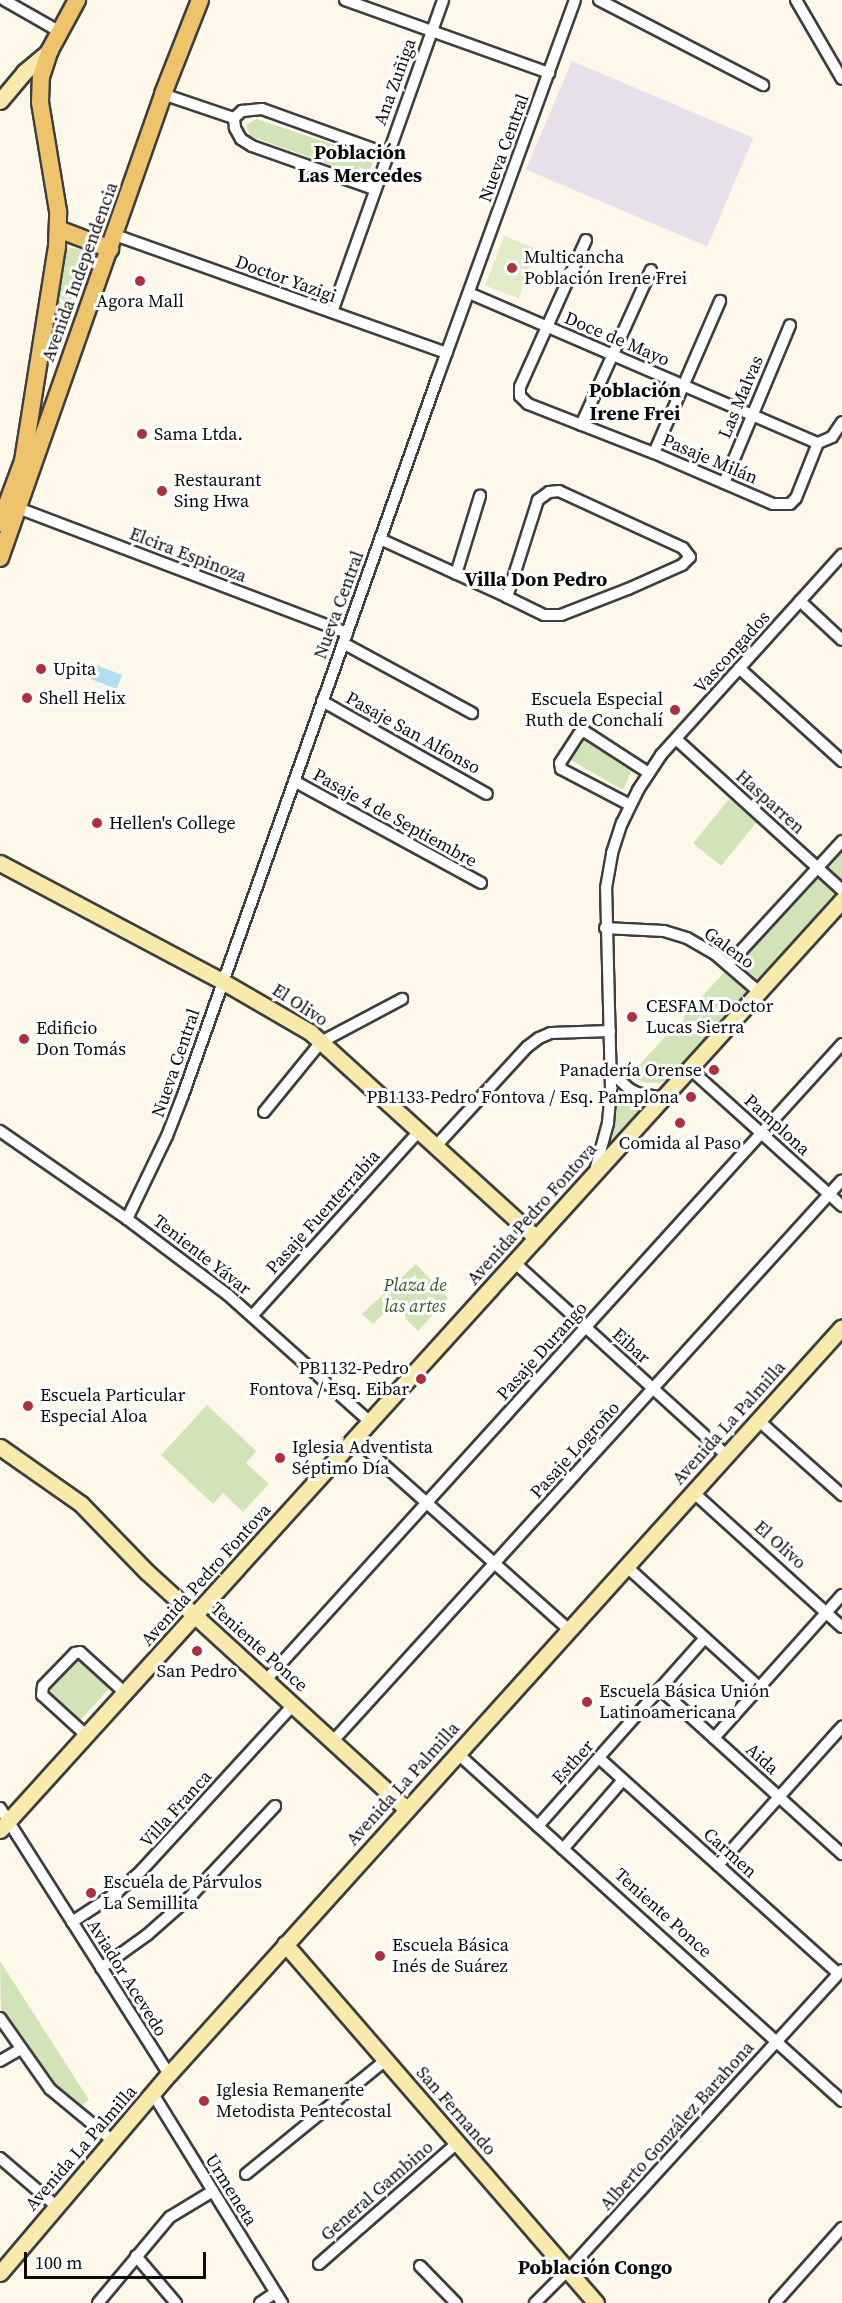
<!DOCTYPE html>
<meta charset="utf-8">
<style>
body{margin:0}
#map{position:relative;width:842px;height:2303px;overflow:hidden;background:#fdf8ea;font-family:"Source Serif 4",serif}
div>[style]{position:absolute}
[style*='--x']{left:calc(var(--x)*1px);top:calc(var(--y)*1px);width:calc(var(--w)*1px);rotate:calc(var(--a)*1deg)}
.industrial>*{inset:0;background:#e7dfe9;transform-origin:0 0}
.green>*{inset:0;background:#d2e4b7;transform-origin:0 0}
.pitch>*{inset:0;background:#e2ecc8;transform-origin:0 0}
.water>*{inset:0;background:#b3def0;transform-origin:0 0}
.roads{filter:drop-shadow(2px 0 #3e3e3e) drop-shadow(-2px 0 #3e3e3e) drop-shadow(0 2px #3e3e3e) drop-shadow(0 -2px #3e3e3e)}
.street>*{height:10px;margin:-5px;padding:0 5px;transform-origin:5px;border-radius:5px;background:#fff}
.secondary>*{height:15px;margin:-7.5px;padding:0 7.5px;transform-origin:7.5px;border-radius:7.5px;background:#f8eaaa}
.primary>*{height:16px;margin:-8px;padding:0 8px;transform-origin:8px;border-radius:8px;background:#edc46b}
.dots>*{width:16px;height:16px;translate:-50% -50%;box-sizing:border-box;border:3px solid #fff;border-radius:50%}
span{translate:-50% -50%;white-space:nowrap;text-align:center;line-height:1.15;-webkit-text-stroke:6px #fff;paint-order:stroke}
.street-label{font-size:18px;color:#0b0b0b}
.poi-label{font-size:18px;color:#0b0b0b}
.left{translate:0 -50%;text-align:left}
.right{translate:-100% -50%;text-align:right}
.park-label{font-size:18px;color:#325c21;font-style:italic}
.neighbourhood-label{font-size:20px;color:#0b0b0b;font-weight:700}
.scale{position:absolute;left:24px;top:2252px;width:182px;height:27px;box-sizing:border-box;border:3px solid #0b0b0b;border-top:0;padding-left:8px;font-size:18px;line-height:21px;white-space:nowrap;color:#0b0b0b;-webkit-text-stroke:4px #fff;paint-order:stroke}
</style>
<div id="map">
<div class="industrial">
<i style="left:572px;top:61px;width:197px;height:118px;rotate:23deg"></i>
</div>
<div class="green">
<i style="clip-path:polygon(256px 119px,374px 158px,367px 178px,250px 136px,246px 125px)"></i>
<i style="clip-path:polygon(65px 247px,79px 249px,89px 255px,40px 392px)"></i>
<i style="clip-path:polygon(583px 735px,632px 770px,623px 790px,569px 759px)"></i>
<i style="left:729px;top:799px;width:36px;height:57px;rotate:39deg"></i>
<i style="clip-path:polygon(842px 844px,842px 890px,667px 1082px,647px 1083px,629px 1076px)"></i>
<i style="clip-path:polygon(619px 1096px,645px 1109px,611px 1147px)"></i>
<i style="clip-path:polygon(416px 1264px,448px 1298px,418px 1331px,392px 1305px,373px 1324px,362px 1314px)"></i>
<i style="clip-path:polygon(207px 1405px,256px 1451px,246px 1463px,269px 1484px,243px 1512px,223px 1493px,213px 1504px,161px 1455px)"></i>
<i style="left:77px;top:1657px;width:45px;height:45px;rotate:42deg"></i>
<i style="clip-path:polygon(0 1961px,89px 2100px,79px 2107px,47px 2078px,1px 2009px)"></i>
</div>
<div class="pitch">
<i style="left:504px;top:236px;width:36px;height:53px;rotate:21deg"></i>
</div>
<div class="water">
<i style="left:96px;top:665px;width:28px;height:15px;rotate:21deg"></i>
</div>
<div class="roads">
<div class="street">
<i style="--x:4;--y:0;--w:64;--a:29.7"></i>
<i style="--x:345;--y:0;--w:217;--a:19.7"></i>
<i style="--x:599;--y:0;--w:185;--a:27.4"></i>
<i style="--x:796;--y:0;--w:91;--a:59.8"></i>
<i style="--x:163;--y:94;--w:75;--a:18.7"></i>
<i style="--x:374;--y:189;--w:129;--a:-160.6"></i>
<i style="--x:252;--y:146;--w:13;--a:-148"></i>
<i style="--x:241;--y:139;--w:13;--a:-119"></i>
<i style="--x:235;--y:128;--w:10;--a:-96"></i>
<i style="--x:234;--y:118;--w:11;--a:-41"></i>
<i style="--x:242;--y:111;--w:20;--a:-6"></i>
<i style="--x:262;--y:109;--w:133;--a:19.8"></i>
<i style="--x:115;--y:235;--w:352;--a:19.6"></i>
<i style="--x:586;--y:240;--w:161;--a:114.2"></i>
<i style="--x:520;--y:387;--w:9;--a:90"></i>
<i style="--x:520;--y:396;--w:11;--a:45"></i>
<i style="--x:528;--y:404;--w:135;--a:21.3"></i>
<i style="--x:654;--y:453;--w:129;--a:23.2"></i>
<i style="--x:773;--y:504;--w:17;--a:0"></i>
<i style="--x:790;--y:504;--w:8;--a:-45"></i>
<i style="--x:796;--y:498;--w:59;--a:-68.2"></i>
<i style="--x:818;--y:443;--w:15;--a:-23"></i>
<i style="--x:832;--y:437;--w:18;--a:-56"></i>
<i style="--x:469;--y:293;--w:380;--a:23.3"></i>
<i style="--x:332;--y:312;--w:331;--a:-70.4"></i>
<i style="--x:581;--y:425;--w:170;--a:-65.7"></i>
<i style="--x:654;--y:453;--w:166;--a:-66.5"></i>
<i style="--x:724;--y:483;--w:171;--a:-67.3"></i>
<i style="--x:18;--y:508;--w:352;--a:20.8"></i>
<i style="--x:380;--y:539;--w:140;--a:24.5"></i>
<i style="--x:507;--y:597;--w:41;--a:25.9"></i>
<i style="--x:544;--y:615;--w:17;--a:0"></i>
<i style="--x:561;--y:615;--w:72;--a:-21.2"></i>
<i style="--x:628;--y:589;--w:59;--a:-24"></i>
<i style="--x:682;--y:565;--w:11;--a:-45"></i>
<i style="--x:690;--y:557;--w:11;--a:-128"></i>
<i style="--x:683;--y:548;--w:136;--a:-155.3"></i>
<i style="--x:559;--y:491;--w:10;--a:174"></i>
<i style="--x:549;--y:492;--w:14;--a:144"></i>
<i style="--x:538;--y:500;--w:102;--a:107.7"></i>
<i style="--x:456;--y:574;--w:82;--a:-72.9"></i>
<i style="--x:800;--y:601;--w:57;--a:42.9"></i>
<i style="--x:343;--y:643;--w:147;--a:28.5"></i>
<i style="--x:739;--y:668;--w:139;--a:42.1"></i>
<i style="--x:322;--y:701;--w:189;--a:29.4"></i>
<i style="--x:676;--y:739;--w:224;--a:42.3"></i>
<i style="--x:294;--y:781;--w:213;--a:28.6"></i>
<i style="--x:630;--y:805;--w:78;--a:-152.4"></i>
<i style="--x:561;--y:769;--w:6;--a:-99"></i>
<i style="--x:560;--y:763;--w:35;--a:-57"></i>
<i style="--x:579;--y:734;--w:6;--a:-31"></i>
<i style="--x:584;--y:731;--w:77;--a:32.9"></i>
<i style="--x:605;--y:928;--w:59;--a:2.9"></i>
<i style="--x:664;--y:931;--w:24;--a:17"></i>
<i style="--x:687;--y:938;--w:32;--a:30"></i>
<i style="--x:715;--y:954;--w:58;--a:40.8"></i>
<i style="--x:729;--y:964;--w:167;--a:-47.4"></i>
<i style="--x:690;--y:1069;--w:205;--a:42"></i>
<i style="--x:611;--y:1072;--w:23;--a:43"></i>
<i style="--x:628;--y:1088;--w:10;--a:29"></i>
<i style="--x:637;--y:1093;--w:20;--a:11"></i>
<i style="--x:657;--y:1097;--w:9;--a:-13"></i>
<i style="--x:264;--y:1112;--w:90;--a:-50.8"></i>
<i style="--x:321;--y:1042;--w:92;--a:-28"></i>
<i style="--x:0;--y:1131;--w:155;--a:34.7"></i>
<i style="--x:127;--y:1219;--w:126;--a:37"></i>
<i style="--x:228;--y:1295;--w:191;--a:41.8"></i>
<i style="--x:436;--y:1146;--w:134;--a:-47.4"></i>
<i style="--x:527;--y:1047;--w:15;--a:-37"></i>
<i style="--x:539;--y:1038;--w:13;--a:-23"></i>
<i style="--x:551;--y:1033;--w:59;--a:-1.9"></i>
<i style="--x:596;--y:1167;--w:46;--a:-74.7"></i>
<i style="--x:608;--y:1123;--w:34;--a:-85"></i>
<i style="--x:611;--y:1089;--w:201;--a:-91.4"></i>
<i style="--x:606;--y:888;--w:36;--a:-80"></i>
<i style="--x:612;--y:853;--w:32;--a:-72"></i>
<i style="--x:622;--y:823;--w:37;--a:-64"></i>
<i style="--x:638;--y:790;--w:42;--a:-56.7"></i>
<i style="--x:661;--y:755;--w:270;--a:-47.9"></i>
<i style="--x:127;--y:1219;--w:92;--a:-64.3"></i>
<i style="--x:167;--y:1136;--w:44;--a:-68.7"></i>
<i style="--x:183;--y:1095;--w:760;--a:-70.47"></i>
<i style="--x:437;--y:379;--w:403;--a:-70"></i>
<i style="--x:514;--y:1262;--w:287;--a:42.3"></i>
<i style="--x:252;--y:1316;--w:249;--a:-47.9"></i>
<i style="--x:758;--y:1420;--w:113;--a:41.8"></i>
<i style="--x:355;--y:1439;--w:287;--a:41.7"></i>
<i style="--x:693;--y:1492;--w:201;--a:42.2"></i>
<i style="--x:626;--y:1566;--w:180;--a:42.3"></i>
<i style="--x:266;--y:1680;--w:858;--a:-47.83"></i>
<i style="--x:660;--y:1689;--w:246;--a:42.2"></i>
<i style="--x:86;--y:1735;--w:59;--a:-137.7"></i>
<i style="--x:42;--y:1695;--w:9;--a:-84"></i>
<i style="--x:43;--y:1686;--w:46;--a:-45.9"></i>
<i style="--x:75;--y:1653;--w:5;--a:-11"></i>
<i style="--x:80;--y:1652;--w:61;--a:42.3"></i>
<i style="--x:714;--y:1738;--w:192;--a:-48.2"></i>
<i style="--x:333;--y:1741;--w:757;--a:-47.78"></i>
<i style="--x:457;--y:1753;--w:519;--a:42.11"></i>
<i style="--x:599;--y:1758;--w:321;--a:42"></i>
<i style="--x:0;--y:1808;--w:315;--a:57.6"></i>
<i style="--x:538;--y:1826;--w:251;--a:-48.4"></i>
<i style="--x:563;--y:1849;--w:91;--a:-49"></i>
<i style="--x:718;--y:1865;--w:186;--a:-48.1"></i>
<i style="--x:72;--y:1922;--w:53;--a:-33.4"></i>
<i style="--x:116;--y:1893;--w:33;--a:-41"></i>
<i style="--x:141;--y:1871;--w:225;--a:-47.5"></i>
<i style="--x:101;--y:1968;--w:57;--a:-35.7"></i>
<i style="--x:147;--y:1935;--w:56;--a:-41.4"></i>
<i style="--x:189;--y:1898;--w:126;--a:-46.9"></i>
<i style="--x:0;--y:2018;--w:87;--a:54.8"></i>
<i style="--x:50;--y:2089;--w:82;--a:39.5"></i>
<i style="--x:0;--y:2061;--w:24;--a:-30"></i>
<i style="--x:153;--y:2094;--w:246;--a:58.3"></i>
<i style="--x:0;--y:2158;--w:74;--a:40.6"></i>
<i style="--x:246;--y:2174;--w:181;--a:-39.2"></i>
<i style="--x:136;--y:2256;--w:62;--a:49.6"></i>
<i style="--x:319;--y:2264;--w:184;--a:-41.2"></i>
<i style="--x:420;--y:2266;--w:52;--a:45.8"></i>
<i style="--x:98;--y:2303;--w:112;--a:-50.1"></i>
<i style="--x:170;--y:2217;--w:50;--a:-31.2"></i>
<i style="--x:260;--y:2303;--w:18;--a:-34"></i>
<i style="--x:535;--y:2303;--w:47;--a:-45"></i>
<i style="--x:568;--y:2270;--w:406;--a:-47.6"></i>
<i style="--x:775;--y:2303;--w:101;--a:-48.2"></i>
</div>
<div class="secondary">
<i style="--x:0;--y:101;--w:38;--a:-50"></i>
<i style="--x:24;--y:72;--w:34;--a:-40"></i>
<i style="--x:0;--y:863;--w:251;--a:28"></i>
<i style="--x:222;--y:981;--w:102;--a:30.1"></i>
<i style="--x:310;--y:1032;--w:306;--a:42.3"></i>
<i style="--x:0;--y:1447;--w:99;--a:35.1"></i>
<i style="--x:81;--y:1504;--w:95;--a:45.9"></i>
<i style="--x:147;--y:1572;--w:352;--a:42.4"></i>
<i style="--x:0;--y:1830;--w:1255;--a:-47.84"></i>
<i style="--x:285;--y:1944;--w:475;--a:49.1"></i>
<i style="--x:0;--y:2273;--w:261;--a:-49.7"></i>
<i style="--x:169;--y:2074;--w:1005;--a:-47.98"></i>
</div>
<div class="primary">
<i style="--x:58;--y:229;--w:56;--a:21"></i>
<i style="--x:0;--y:523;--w:66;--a:-69.6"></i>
<i style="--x:23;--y:461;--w:217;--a:-81"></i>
<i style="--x:57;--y:247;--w:36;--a:-88"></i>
<i style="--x:58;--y:211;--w:110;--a:-99.4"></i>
<i style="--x:40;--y:102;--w:25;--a:-88"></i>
<i style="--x:41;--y:77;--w:28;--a:-72"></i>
<i style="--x:50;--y:50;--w:57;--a:-61.6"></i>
<i style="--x:0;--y:558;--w:492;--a:-70.6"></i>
<i style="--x:163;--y:94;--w:101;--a:-68.5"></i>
</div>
</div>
<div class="dots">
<i style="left:512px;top:268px;background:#ae2f3e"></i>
<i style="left:140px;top:281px;background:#ae2f3e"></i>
<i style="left:142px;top:434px;background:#ae2f3e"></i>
<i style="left:162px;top:491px;background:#ae2f3e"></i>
<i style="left:41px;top:669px;background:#ae2f3e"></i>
<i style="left:27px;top:698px;background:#ae2f3e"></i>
<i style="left:675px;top:710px;background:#ae2f3e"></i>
<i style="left:97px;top:823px;background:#ae2f3e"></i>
<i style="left:632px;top:1017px;background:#ae2f3e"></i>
<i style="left:24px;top:1039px;background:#ae2f3e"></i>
<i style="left:714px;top:1070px;background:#ae2f3e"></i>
<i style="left:691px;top:1097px;background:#ae2f3e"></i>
<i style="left:680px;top:1123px;background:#ae2f3e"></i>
<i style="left:421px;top:1379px;background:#ae2f3e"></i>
<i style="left:28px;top:1406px;background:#ae2f3e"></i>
<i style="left:280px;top:1458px;background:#ae2f3e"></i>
<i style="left:197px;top:1651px;background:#ae2f3e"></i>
<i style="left:587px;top:1702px;background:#ae2f3e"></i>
<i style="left:91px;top:1893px;background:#ae2f3e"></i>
<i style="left:380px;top:1956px;background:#ae2f3e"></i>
<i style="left:204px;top:2101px;background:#ae2f3e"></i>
</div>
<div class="street-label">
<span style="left:395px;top:82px;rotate:-70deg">Ana Zuñiga</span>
<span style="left:504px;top:148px;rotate:-70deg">Nueva Central</span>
<span style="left:80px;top:272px;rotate:-70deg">Avenida Independencia</span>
<span style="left:286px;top:279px;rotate:20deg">Doctor Yazigi</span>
<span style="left:617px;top:339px;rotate:23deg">Doce de Mayo</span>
<span style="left:741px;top:397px;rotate:-67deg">Las Malvas</span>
<span style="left:710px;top:459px;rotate:23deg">Pasaje Milán</span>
<span style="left:188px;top:555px;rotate:21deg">Elcira Espinoza</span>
<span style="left:339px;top:605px;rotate:-70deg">Nueva Central</span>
<span style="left:732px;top:652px;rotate:-48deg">Vascongados</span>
<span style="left:413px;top:733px;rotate:29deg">Pasaje San Alfonso</span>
<span style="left:770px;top:802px;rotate:42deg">Hasparren</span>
<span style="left:395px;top:818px;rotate:29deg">Pasaje 4 de Septiembre</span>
<span style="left:729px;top:948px;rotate:36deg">Galeno</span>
<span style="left:300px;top:1005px;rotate:33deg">El Olivo</span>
<span style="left:176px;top:1063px;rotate:-71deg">Nueva Central</span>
<span style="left:777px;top:1125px;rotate:42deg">Pamplona</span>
<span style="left:323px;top:1212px;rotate:-48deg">Pasaje Fuenterrabia</span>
<span style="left:532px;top:1214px;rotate:-48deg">Avenida Pedro Fontova</span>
<span style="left:202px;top:1255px;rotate:38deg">Teniente Yávar</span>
<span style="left:631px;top:1346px;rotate:42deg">Eibar</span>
<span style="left:542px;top:1351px;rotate:-48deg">Pasaje Durango</span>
<span style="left:729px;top:1423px;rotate:-48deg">Avenida La Palmilla</span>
<span style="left:575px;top:1450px;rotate:-48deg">Pasaje Logroño</span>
<span style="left:780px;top:1545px;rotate:42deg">El Olivo</span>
<span style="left:206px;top:1575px;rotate:-48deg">Avenida Pedro Fontova</span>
<span style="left:259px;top:1647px;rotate:42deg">Teniente Ponce</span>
<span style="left:762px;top:1759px;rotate:42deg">Aida</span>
<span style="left:573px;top:1762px;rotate:-48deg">Esther</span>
<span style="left:403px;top:1784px;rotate:-48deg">Avenida La Palmilla</span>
<span style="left:176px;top:1809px;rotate:-48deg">Villa Franca</span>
<span style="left:730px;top:1853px;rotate:42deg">Carmen</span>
<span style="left:663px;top:1913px;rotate:42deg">Teniente Ponce</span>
<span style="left:127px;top:1978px;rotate:58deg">Aviador Acevedo</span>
<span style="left:456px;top:2111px;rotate:49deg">San Fernando</span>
<span style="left:677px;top:2126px;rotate:-48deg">Alberto González Barahona</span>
<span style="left:81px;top:2148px;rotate:-49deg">Avenida La Palmilla</span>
<span style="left:231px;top:2190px;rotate:58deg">Urmeneta</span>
<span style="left:377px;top:2191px;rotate:-41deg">General Gambino</span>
</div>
<div class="poi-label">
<span class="left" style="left:524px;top:268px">Multicancha<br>Población Irene Frei</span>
<span style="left:140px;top:301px">Agora Mall</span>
<span class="left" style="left:154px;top:434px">Sama Ltda.</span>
<span class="left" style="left:174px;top:491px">Restaurant<br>Sing Hwa</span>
<span class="left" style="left:53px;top:669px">Upita</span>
<span class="left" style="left:39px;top:698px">Shell Helix</span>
<span class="right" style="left:663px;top:710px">Escuela Especial<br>Ruth de Conchalí</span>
<span class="left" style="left:109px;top:823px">Hellen's College</span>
<span class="left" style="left:646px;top:1017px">CESFAM Doctor<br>Lucas Sierra</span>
<span class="left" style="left:36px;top:1039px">Edificio<br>Don Tomás</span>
<span class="right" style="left:702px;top:1070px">Panadería Orense</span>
<span class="right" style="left:679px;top:1097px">PB1133-Pedro Fontova / Esq. Pamplona</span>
<span style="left:680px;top:1143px">Comida al Paso</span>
<span class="right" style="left:409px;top:1379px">PB1132-Pedro<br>Fontova / Esq. Eibar</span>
<span class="left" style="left:40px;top:1406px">Escuela Particular<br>Especial Aloa</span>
<span class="left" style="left:292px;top:1458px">Iglesia Adventista<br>Séptimo Día</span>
<span style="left:197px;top:1671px">San Pedro</span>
<span class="left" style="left:599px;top:1702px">Escuela Básica Unión<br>Latinoamericana</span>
<span class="left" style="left:103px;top:1893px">Escuela de Párvulos<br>La Semillita</span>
<span class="left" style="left:392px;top:1956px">Escuela Básica<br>Inés de Suárez</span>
<span class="left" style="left:216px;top:2101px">Iglesia Remanente<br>Metodista Pentecostal</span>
</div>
<div class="park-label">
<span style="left:415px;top:1296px">Plaza de<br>las artes</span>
</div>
<div class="neighbourhood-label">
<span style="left:360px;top:164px">Población<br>Las Mercedes</span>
<span style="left:635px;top:402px">Población<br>Irene Frei</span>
<span style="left:536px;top:579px">Villa Don Pedro</span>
<span style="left:595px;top:2267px">Población Congo</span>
</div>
<div class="scale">100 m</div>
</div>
